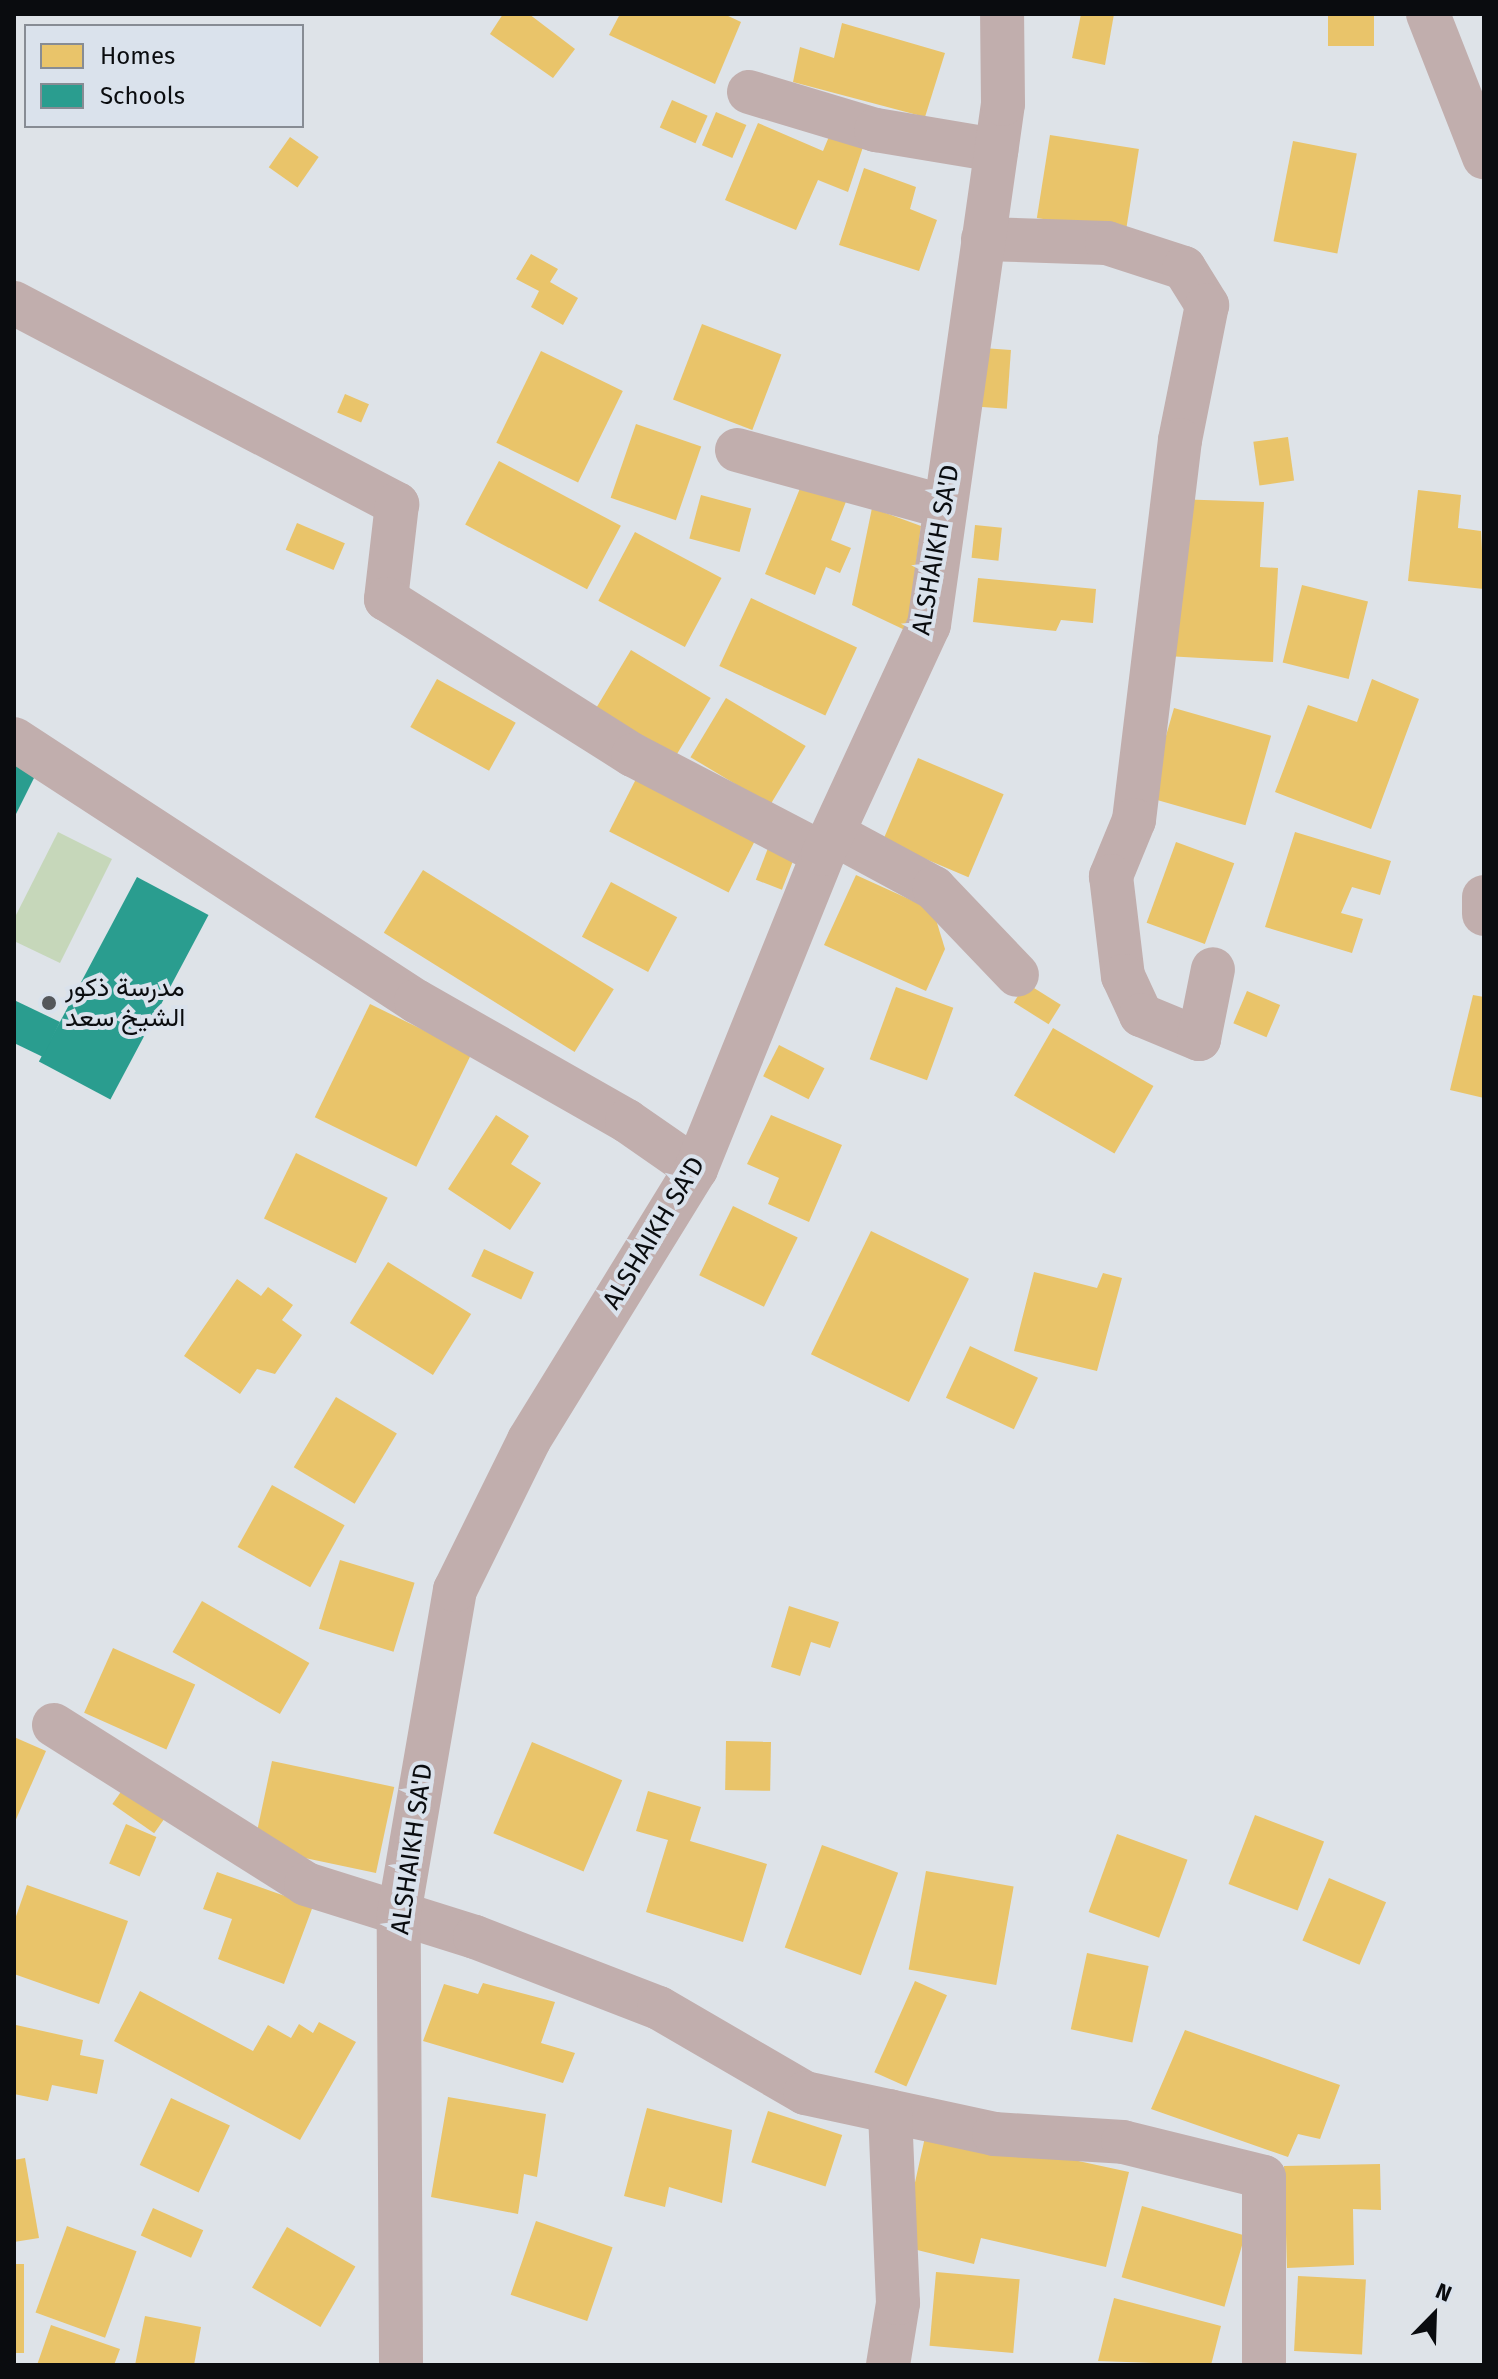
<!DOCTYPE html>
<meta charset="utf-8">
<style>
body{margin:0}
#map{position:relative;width:1498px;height:2379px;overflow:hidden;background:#dee3e8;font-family:"Fira Sans",Vazirmatn,sans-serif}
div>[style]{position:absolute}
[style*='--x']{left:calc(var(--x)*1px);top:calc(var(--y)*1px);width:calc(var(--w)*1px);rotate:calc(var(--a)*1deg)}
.green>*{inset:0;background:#c6d7ba}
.homes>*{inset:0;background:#e9c46a;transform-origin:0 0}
.schools>*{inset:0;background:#2a9d8f;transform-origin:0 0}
.street>*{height:44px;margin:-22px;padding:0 22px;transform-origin:22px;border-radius:22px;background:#c1aead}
.dots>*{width:22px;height:22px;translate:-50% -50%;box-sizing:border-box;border:4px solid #dae2ec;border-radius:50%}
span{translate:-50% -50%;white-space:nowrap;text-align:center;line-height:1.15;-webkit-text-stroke:8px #dae2ec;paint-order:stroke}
.street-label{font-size:26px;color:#0a0c0f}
.poi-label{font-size:26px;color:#0a0c0f}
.left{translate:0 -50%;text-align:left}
.frame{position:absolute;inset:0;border:16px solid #0a0c0f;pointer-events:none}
.legend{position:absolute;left:24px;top:24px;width:280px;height:104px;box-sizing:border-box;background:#dae2ec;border:2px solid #878c94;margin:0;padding:10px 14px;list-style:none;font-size:24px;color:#0a0c0f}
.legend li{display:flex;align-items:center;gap:16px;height:40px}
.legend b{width:40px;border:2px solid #878c94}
.north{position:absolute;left:1394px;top:2275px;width:80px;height:80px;-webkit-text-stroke:6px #dae2ec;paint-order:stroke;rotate:23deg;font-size:22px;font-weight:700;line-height:32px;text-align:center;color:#0a0c0f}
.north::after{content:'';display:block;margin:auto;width:28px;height:36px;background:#0a0c0f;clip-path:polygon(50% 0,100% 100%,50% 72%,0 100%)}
</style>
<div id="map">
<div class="green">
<i style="clip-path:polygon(58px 832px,112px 859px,60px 963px,14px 941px,14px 919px)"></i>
</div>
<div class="homes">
<i style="clip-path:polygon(503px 14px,529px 14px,575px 49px,553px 78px,490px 34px)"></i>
<i style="clip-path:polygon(620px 14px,724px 14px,741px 22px,715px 84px,609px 35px)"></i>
<i style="clip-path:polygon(1081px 14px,1114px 14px,1105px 65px,1072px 58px)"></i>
<i style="left:1328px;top:14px;width:46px;height:32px"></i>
<i style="clip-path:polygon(842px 23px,945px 53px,925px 117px,793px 82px,800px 47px,834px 58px)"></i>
<i style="left:672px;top:100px;width:39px;height:30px;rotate:24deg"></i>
<i style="left:716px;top:112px;width:33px;height:36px;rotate:23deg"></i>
<i style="clip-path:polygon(758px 123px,823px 151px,833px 127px,865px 141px,848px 192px,818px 180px,796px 230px,725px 200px)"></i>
<i style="left:1050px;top:135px;width:90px;height:84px;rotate:9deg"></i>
<i style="left:290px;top:137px;width:35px;height:37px;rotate:35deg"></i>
<i style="left:1293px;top:141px;width:65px;height:102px;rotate:11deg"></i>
<i style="clip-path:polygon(864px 168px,916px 187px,910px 209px,937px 220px,919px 271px,839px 245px)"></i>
<i style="clip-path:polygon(531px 254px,558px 269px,550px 282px,578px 298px,563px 325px,531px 307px,539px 291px,516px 279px)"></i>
<i style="left:702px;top:324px;width:85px;height:81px;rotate:21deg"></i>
<i style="left:983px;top:348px;width:28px;height:59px;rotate:4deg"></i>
<i style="left:541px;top:351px;width:91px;height:102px;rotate:26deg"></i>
<i style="left:345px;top:394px;width:26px;height:20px;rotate:23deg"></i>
<i style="left:636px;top:424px;width:69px;height:78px;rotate:19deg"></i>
<i style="left:1288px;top:437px;width:44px;height:35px;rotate:82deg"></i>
<i style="left:499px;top:461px;width:138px;height:72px;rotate:28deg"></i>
<i style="clip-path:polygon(803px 481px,847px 499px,831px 540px,851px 548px,840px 573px,826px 567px,815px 595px,765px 574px)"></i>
<i style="clip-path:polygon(1418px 490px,1461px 495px,1458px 528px,1481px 531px,1484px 589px,1408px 581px)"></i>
<i style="left:701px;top:495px;width:52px;height:45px;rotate:15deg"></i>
<i style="clip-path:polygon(1174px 499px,1264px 502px,1260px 567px,1278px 568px,1273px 662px,1166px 656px)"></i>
<i style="clip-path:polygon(872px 508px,921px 526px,907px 631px,852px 605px)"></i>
<i style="left:297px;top:523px;width:52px;height:29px;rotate:23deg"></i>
<i style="left:975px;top:525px;width:27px;height:33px;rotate:6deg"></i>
<i style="left:635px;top:532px;width:98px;height:78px;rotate:28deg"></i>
<i style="clip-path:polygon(978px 578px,1096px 589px,1093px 623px,1061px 620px,1056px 631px,973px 622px)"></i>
<i style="left:1302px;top:585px;width:68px;height:80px;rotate:14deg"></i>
<i style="left:751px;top:598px;width:117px;height:75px;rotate:25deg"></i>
<i style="left:631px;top:650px;width:93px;height:69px;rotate:31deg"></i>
<i style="left:437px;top:679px;width:90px;height:55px;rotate:29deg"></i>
<i style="clip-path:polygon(1372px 679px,1419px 699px,1371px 829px,1275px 792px,1308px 705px,1357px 722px)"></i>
<i style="left:726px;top:698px;width:93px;height:69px;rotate:31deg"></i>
<i style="left:1174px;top:708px;width:101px;height:93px;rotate:16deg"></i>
<i style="left:918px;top:758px;width:93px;height:90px;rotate:23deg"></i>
<i style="left:636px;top:779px;width:134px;height:59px;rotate:27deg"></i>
<i style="clip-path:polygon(1295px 832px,1391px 861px,1380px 895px,1352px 887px,1341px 913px,1363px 919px,1352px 953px,1265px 927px)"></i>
<i style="left:1176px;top:842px;width:62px;height:86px;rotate:20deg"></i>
<i style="left:768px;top:848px;width:28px;height:34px;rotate:21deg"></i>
<i style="left:423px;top:870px;width:225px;height:74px;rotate:32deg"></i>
<i style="clip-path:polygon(856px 875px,933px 910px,945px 949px,926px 991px,824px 945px)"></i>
<i style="left:611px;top:882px;width:75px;height:62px;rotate:28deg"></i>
<i style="left:1026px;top:983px;width:41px;height:23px;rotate:32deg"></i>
<i style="left:896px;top:987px;width:61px;height:77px;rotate:20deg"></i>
<i style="left:1247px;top:991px;width:36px;height:35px;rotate:23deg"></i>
<i style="clip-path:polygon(1473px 995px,1484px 997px,1484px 1098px,1450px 1090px)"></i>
<i style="left:370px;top:1004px;width:113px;height:126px;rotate:26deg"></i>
<i style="left:1053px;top:1028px;width:116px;height:78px;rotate:30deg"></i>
<i style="left:779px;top:1045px;width:51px;height:35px;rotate:27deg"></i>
<i style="clip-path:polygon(496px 1115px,529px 1136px,511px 1164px,541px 1183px,510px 1230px,448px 1189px)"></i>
<i style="clip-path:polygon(771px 1115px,842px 1145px,809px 1222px,768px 1204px,779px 1178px,747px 1164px)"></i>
<i style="left:296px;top:1153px;width:102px;height:73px;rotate:26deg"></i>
<i style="left:733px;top:1206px;width:72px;height:77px;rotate:26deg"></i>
<i style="left:871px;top:1231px;width:109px;height:137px;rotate:26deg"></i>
<i style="left:484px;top:1249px;width:55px;height:30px;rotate:25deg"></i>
<i style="left:388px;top:1262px;width:98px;height:72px;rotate:32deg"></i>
<i style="clip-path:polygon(1034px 1272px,1097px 1288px,1103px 1273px,1122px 1278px,1097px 1371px,1014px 1351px)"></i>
<i style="clip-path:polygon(237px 1279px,261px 1296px,268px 1287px,293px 1305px,282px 1320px,302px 1335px,275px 1374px,257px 1369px,240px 1394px,184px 1356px)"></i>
<i style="left:970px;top:1346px;width:75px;height:57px;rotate:25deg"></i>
<i style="left:336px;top:1397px;width:71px;height:82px;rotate:31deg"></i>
<i style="left:272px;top:1485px;width:83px;height:71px;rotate:29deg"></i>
<i style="left:340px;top:1560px;width:78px;height:72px;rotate:17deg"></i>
<i style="left:202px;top:1601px;width:124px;height:59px;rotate:30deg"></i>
<i style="clip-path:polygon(789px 1606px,839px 1622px,830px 1648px,811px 1642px,800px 1676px,771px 1667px)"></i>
<i style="left:113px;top:1648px;width:90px;height:71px;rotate:24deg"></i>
<i style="clip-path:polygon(14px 1737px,46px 1751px,14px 1824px)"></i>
<i style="left:726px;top:1741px;width:45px;height:49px;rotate:1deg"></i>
<i style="left:532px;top:1742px;width:98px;height:99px;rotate:23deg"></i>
<i style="left:272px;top:1761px;width:125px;height:88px;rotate:12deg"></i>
<i style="left:125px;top:1786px;width:51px;height:22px;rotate:35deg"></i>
<i style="clip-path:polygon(648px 1791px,701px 1807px,690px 1841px,767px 1864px,743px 1942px,646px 1912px,668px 1840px,636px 1831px)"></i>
<i style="left:1255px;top:1815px;width:74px;height:74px;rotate:21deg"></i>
<i style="left:126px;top:1824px;width:33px;height:43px;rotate:23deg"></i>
<i style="left:1117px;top:1834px;width:75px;height:83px;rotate:20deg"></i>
<i style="left:822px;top:1845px;width:81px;height:109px;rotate:20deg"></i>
<i style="left:926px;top:1871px;width:89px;height:100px;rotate:10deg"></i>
<i style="clip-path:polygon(217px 1872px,313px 1906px,284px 1984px,218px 1959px,232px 1919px,203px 1909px)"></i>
<i style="left:1329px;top:1878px;width:62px;height:68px;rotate:23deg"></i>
<i style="clip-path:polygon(27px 1885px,128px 1921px,99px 2004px,14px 1974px,14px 1922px)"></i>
<i style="left:1087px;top:1953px;width:63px;height:78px;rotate:12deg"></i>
<i style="left:915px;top:1981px;width:35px;height:100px;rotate:24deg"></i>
<i style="clip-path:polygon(483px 1983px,555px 2002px,541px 2043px,575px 2053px,563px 2083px,423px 2041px,444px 1984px,478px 1994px)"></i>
<i style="clip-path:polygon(140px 1991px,253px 2051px,268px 2025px,291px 2038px,299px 2024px,313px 2033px,319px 2022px,356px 2042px,300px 2140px,114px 2041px)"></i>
<i style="clip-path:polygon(16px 2025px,83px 2040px,80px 2055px,104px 2060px,97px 2094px,52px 2085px,48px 2101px,14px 2094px)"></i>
<i style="clip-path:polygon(1185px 2030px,1340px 2085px,1320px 2139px,1298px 2134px,1288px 2157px,1151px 2109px)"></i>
<i style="clip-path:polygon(448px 2097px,546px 2114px,537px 2177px,524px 2174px,518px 2214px,431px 2197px)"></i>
<i style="left:171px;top:2098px;width:65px;height:74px;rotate:25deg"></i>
<i style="clip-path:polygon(647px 2108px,732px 2130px,722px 2203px,669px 2187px,665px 2207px,624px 2196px)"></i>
<i style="left:768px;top:2111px;width:78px;height:54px;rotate:18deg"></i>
<i style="clip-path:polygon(927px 2128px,1129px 2172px,1106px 2267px,981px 2238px,974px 2264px,901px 2246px)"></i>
<i style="clip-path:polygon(25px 2158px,39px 2238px,14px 2242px,14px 2160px)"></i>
<i style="clip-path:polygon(1380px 2164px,1381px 2210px,1353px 2209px,1354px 2265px,1287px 2268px,1284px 2166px)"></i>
<i style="left:1142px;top:2206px;width:107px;height:74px;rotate:16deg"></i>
<i style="left:153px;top:2208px;width:55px;height:30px;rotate:24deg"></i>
<i style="left:536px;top:2221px;width:81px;height:78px;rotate:19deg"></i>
<i style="left:67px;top:2226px;width:74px;height:92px;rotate:20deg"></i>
<i style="left:287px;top:2227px;width:79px;height:70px;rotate:30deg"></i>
<i style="left:14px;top:2264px;width:10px;height:89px"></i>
<i style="left:936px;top:2272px;width:84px;height:74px;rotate:5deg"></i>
<i style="left:1298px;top:2276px;width:68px;height:75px;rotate:3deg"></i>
<i style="clip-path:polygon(1114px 2298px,1221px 2326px,1211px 2365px,1098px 2361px)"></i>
<i style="clip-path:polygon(145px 2316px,201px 2327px,194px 2365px,135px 2365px)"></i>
<i style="clip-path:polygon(51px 2325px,120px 2349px,114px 2365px,37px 2365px)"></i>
</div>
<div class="schools">
<i style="clip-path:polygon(14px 750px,41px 764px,14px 818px)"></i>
<i style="left:137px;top:877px;width:81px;height:209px;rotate:28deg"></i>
<i style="clip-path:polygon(14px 1000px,60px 1022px,43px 1057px,14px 1043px)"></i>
</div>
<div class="street">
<i style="--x:1428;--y:14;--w:154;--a:68.6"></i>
<i style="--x:749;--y:92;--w:133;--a:16.7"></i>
<i style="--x:876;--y:130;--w:122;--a:9.5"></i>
<i style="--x:983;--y:239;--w:124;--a:1.8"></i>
<i style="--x:1107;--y:243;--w:81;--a:18"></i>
<i style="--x:1184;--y:268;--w:44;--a:58.1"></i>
<i style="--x:1207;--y:305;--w:138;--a:101.3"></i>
<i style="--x:1180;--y:440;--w:383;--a:96.9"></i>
<i style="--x:1134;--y:820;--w:61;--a:112.3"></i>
<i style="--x:1111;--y:876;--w:101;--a:83.2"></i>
<i style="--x:1123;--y:976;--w:43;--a:65.2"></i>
<i style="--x:1141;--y:1015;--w:63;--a:22.5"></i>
<i style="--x:1199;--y:1039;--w:71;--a:-78.7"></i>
<i style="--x:14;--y:303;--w:433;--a:27.7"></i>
<i style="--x:397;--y:504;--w:96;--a:96.6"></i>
<i style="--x:386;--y:599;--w:292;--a:32.3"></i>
<i style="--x:633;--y:755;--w:214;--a:27.5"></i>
<i style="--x:737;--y:450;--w:216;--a:15.3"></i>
<i style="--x:14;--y:739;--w:480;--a:33.1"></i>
<i style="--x:416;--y:1001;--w:243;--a:29.6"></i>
<i style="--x:627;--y:1121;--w:84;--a:34.8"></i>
<i style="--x:834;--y:834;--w:114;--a:28.4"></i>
<i style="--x:934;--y:888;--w:120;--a:46.3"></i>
<i style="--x:1484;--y:897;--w:17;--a:90"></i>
<i style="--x:54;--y:1725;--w:298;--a:32.2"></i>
<i style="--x:306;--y:1884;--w:177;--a:17.4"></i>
<i style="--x:475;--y:1937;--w:197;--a:21.1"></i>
<i style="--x:659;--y:2008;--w:169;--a:30.2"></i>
<i style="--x:805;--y:2093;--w:193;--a:12.2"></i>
<i style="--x:994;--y:2134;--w:129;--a:3.5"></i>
<i style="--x:1123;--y:2142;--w:145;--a:13.9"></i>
<i style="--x:1264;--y:2177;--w:188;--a:90"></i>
<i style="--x:401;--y:2365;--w:451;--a:-90.3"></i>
<i style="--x:399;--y:1914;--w:329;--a:-80.2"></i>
<i style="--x:455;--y:1590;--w:167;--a:-63.7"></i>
<i style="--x:529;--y:1440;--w:318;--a:-58.4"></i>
<i style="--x:696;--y:1169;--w:340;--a:-68"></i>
<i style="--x:823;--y:854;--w:252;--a:-65.2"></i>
<i style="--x:929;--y:625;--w:526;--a:-81.92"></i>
<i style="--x:1003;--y:104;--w:90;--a:-90.6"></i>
<i style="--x:888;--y:2365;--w:63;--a:-80.8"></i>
<i style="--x:898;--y:2303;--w:192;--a:-92.4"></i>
</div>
<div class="dots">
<i style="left:49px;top:1003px;background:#54575b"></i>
</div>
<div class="street-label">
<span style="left:936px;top:550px;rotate:-80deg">ALSHAIKH SA'D</span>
<span style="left:654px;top:1233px;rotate:-59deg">ALSHAIKH SA'D</span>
<span style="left:412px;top:1849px;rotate:-82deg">ALSHAIKH SA'D</span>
</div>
<div class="poi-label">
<span class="left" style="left:65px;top:1003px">مدرسة ذكور<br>الشيخ سعد</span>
</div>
<div class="frame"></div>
<ul class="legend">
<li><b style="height:22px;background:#e9c46a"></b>Homes</li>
<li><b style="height:22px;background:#2a9d8f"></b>Schools</li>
</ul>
<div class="north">N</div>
</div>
